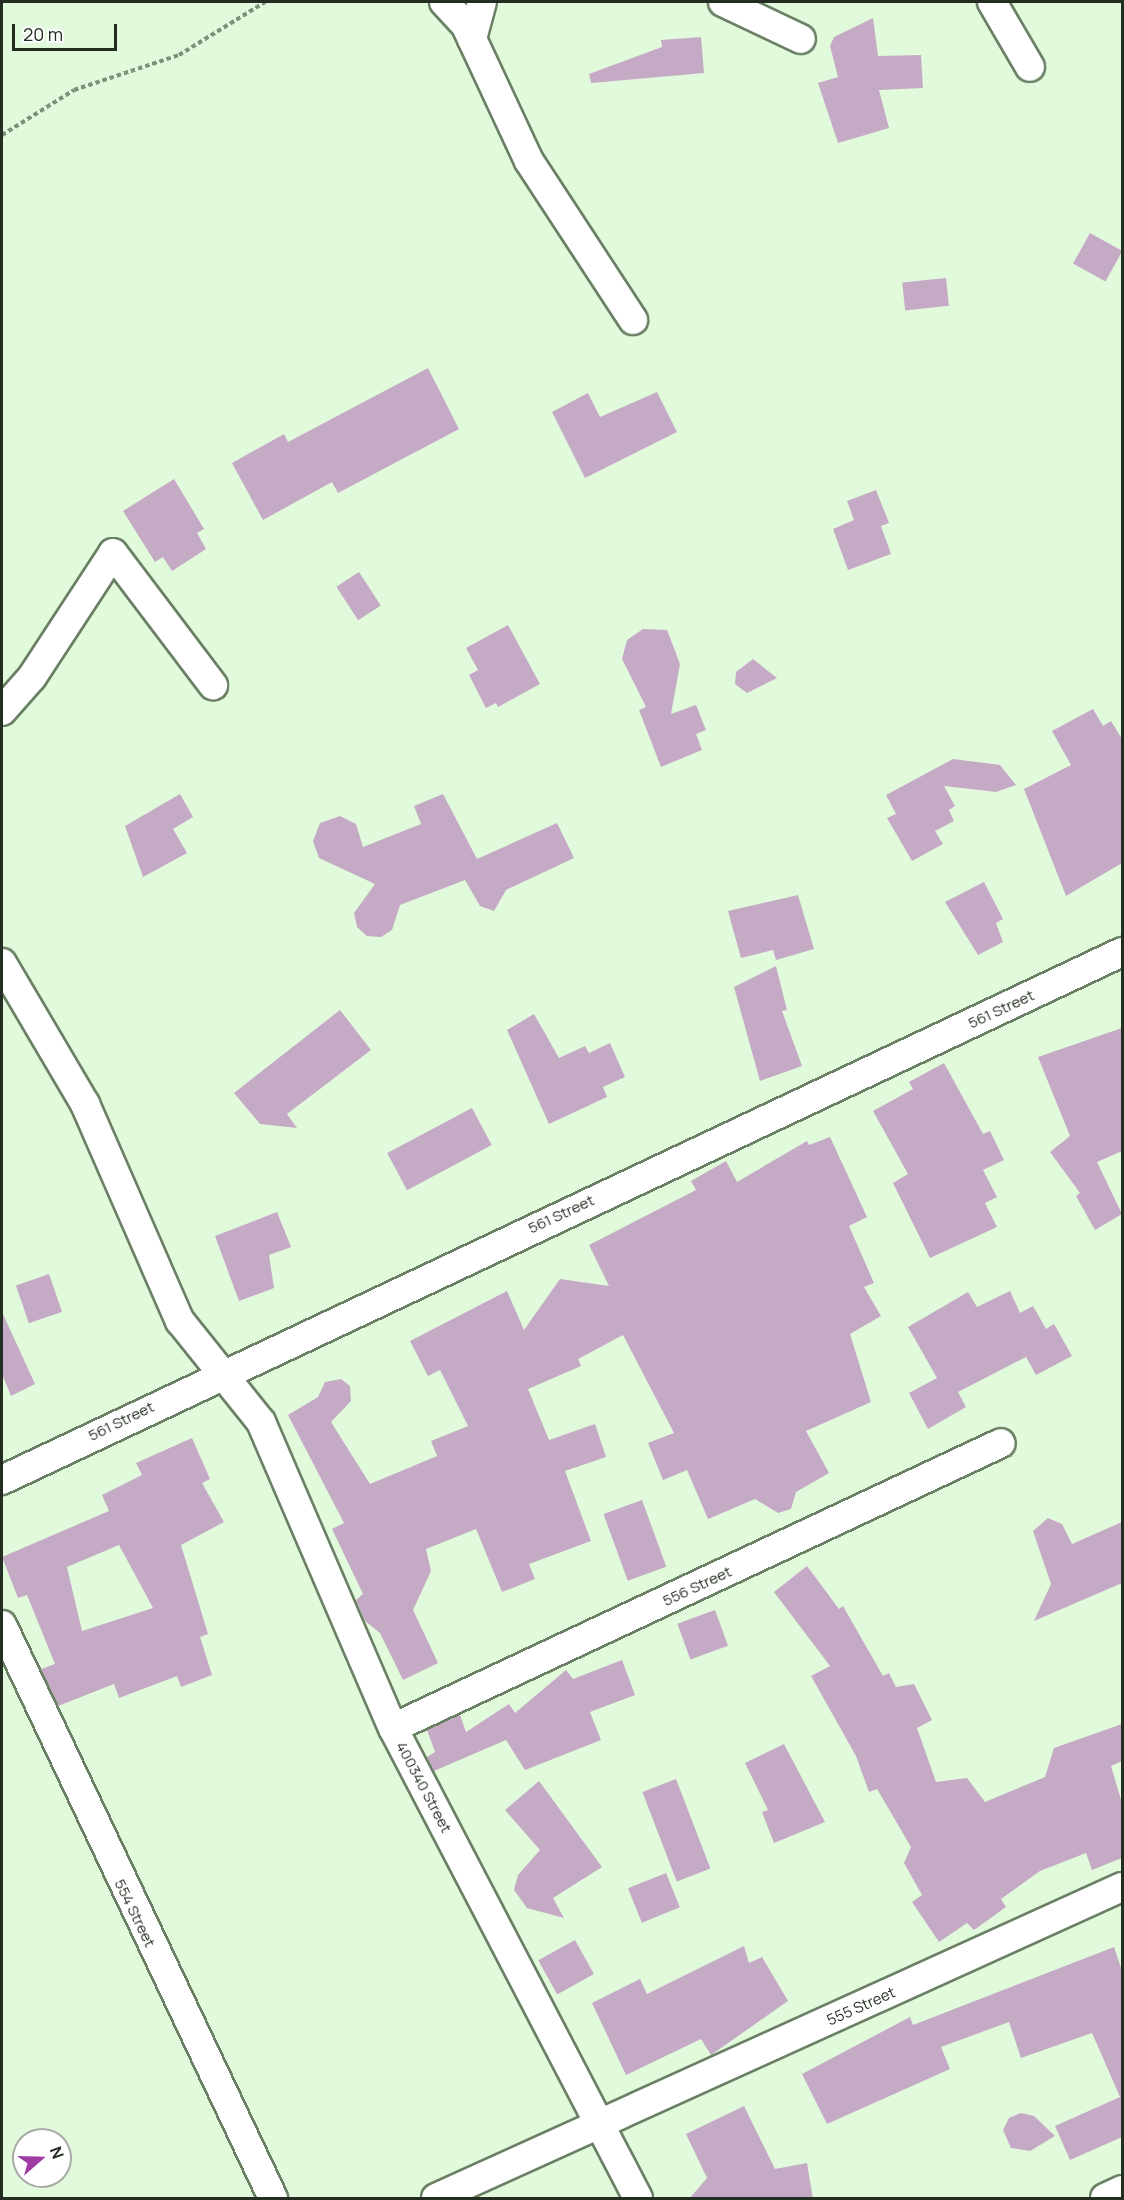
<!DOCTYPE html>
<style>
body{margin:0}
#map{position:relative;width:1124px;height:2200px;overflow:hidden;background:#e1fadb;font-family:Manrope,sans-serif}
div>[style]{position:absolute}
[style*='--x']{left:calc(var(--x)*1px);top:calc(var(--y)*1px);width:calc(var(--w)*1px);rotate:calc(var(--a)*1deg)}
.building>*{inset:0;background:#c5aac5;transform-origin:0 0}
.path>*{height:4px;margin-top:-2px;transform-origin:0;background:repeating-linear-gradient(90deg,#7f907b 0 4.5px,transparent 0 7.5px)}
.roads{filter:drop-shadow(2px 0 #6a8065) drop-shadow(-2px 0 #6a8065) drop-shadow(0 2px #6a8065) drop-shadow(0 -2px #6a8065)}
.minor>*{height:28px;margin:-14px;padding:0 14px;transform-origin:14px;border-radius:14px;background:#fff}
span{translate:-50% -50%;white-space:nowrap;text-align:center;line-height:1.15;-webkit-text-stroke:5px #fff;paint-order:stroke}
.street-label{font-size:15px;color:#232d21}
.frame{position:absolute;inset:0;border:3px solid #232d21;pointer-events:none}
.north{position:absolute;left:12px;top:2128px;width:60px;height:60px;box-sizing:border-box;background:#fff;border:2px solid #a7aba6;border-radius:50%;rotate:70deg;font-size:16px;font-weight:700;line-height:24px;text-align:center;color:#232d21}
.north::after{content:'';display:block;margin:auto;width:21px;height:27px;background:#9e3ca3;clip-path:polygon(50% 0,100% 100%,50% 72%,0 100%)}
.scale{position:absolute;left:12px;top:24px;width:105px;height:27px;box-sizing:border-box;border:3px solid #232d21;border-top:0;padding-left:8px;font-size:18px;line-height:21px;white-space:nowrap;color:#232d21;-webkit-text-stroke:4px #fff;paint-order:stroke}
</style>
<div id="map">
<div class="building">
<i style="clip-path:polygon(873px 18px,878px 56px,921px 55px,923px 88px,879px 90px,889px 128px,838px 143px,818px 83px,838px 77px,830px 46px,834px 37px)"></i>
<i style="clip-path:polygon(701px 37px,704px 73px,591px 83px,589px 74px,662px 47px,661px 40px)"></i>
<i style="left:1090px;top:233px;width:37px;height:35px;rotate:29deg"></i>
<i style="left:946px;top:278px;width:28px;height:44px;rotate:84deg"></i>
<i style="clip-path:polygon(428px 368px,459px 429px,338px 493px,332px 482px,263px 520px,232px 463px,284px 434px,288px 442px)"></i>
<i style="clip-path:polygon(657px 392px,677px 432px,585px 478px,552px 412px,588px 393px,600px 417px)"></i>
<i style="clip-path:polygon(174px 479px,204px 529px,197px 533px,206px 549px,172px 571px,163px 557px,155px 562px,123px 511px)"></i>
<i style="clip-path:polygon(876px 490px,889px 523px,881px 526px,891px 554px,848px 570px,833px 529px,854px 520px,847px 501px)"></i>
<i style="left:359px;top:572px;width:40px;height:27px;rotate:57deg"></i>
<i style="clip-path:polygon(508px 625px,540px 684px,498px 707px,496px 703px,486px 708px,469px 675px,478px 670px,466px 648px)"></i>
<i style="clip-path:polygon(643px 629px,667px 630px,680px 664px,671px 714px,696px 705px,706px 730px,696px 734px,702px 750px,661px 767px,639px 710px,646px 707px,622px 659px,627px 640px)"></i>
<i style="clip-path:polygon(753px 659px,777px 678px,747px 693px,735px 684px,736px 672px)"></i>
<i style="clip-path:polygon(1093px 709px,1103px 726px,1111px 721px,1122px 739px,1122px 863px,1066px 896px,1024px 789px,1071px 765px,1052px 731px)"></i>
<i style="clip-path:polygon(953px 759px,1000px 765px,1016px 785px,996px 792px,944px 786px,955px 806px,949px 810px,954px 821px,935px 831px,943px 844px,912px 861px,887px 818px,896px 814px,886px 795px)"></i>
<i style="clip-path:polygon(180px 794px,193px 817px,173px 829px,187px 853px,143px 877px,125px 826px)"></i>
<i style="clip-path:polygon(443px 794px,477px 859px,557px 823px,574px 858px,506px 890px,494px 911px,480px 906px,465px 880px,400px 905px,392px 930px,381px 937px,367px 936px,357px 927px,354px 913px,375px 884px,319px 858px,313px 841px,320px 823px,340px 816px,356px 824px,363px 847px,421px 824px,414px 806px)"></i>
<i style="clip-path:polygon(984px 882px,1003px 919px,996px 923px,1003px 942px,978px 955px,945px 902px)"></i>
<i style="clip-path:polygon(798px 895px,814px 949px,776px 960px,773px 950px,741px 958px,728px 911px)"></i>
<i style="clip-path:polygon(776px 966px,787px 1010px,782px 1011px,802px 1066px,760px 1081px,734px 987px)"></i>
<i style="clip-path:polygon(340px 1010px,371px 1050px,287px 1114px,297px 1128px,260px 1124px,234px 1093px)"></i>
<i style="clip-path:polygon(534px 1014px,559px 1058px,585px 1046px,589px 1053px,610px 1043px,625px 1077px,603px 1087px,607px 1097px,549px 1124px,507px 1030px)"></i>
<i style="clip-path:polygon(1122px 1028px,1122px 1151px,1097px 1162px,1122px 1214px,1095px 1230px,1076px 1196px,1080px 1193px,1050px 1152px,1070px 1136px,1038px 1057px)"></i>
<i style="clip-path:polygon(944px 1063px,983px 1134px,990px 1131px,1004px 1160px,983px 1170px,997px 1197px,985px 1203px,997px 1227px,930px 1258px,893px 1183px,908px 1174px,873px 1111px,913px 1089px,909px 1082px)"></i>
<i style="left:472px;top:1108px;width:42px;height:96px;rotate:62deg"></i>
<i style="clip-path:polygon(830px 1137px,867px 1217px,849px 1226px,874px 1283px,864px 1287px,881px 1316px,850px 1334px,871px 1402px,806px 1431px,829px 1473px,796px 1492px,791px 1509px,778px 1513px,755px 1499px,708px 1519px,687px 1470px,663px 1480px,648px 1443px,674px 1433px,623px 1335px,578px 1359px,581px 1366px,528px 1389px,549px 1440px,595px 1424px,606px 1457px,565px 1471px,591px 1541px,529px 1564px,535px 1579px,502px 1592px,476px 1529px,426px 1549px,431px 1571px,413px 1610px,438px 1663px,403px 1680px,380px 1633px,365px 1621px,356px 1600px,363px 1594px,332px 1529px,344px 1523px,288px 1415px,318px 1397px,325px 1382px,341px 1379px,350px 1386px,351px 1401px,331px 1422px,370px 1484px,437px 1456px,431px 1441px,468px 1426px,440px 1370px,428px 1376px,410px 1341px,507px 1291px,524px 1330px,560px 1279px,609px 1286px,589px 1245px,696px 1190px,691px 1181px,726px 1161px,737px 1182px,807px 1141px,809px 1145px)"></i>
<i style="clip-path:polygon(277px 1212px,291px 1247px,269px 1255px,274px 1288px,239px 1301px,215px 1236px)"></i>
<i style="left:49px;top:1274px;width:40px;height:35px;rotate:71deg"></i>
<i style="clip-path:polygon(1010px 1291px,1020px 1313px,1033px 1306px,1046px 1329px,1054px 1324px,1072px 1356px,1036px 1375px,1026px 1357px,958px 1392px,966px 1407px,928px 1429px,909px 1393px,937px 1378px,908px 1327px,968px 1292px,977px 1307px)"></i>
<i style="clip-path:polygon(2px 1312px,35px 1384px,11px 1396px,2px 1374px)"></i>
<i style="clip-path:polygon(evenodd,192px 1438px,210px 1479px,202px 1483px,224px 1522px,181px 1545px,208px 1634px,200px 1637px,212px 1675px,181px 1687px,177px 1676px,119px 1698px,114px 1684px,58px 1706px,41px 1669px,55px 1664px,27px 1595px,18px 1598px,2px 1557px,109px 1511px,102px 1495px,142px 1475px,136px 1463px,192px 1438px,119px 1545px,153px 1608px,82px 1631px,67px 1567px,119px 1545px)"></i>
<i style="left:642px;top:1500px;width:71px;height:41px;rotate:70deg"></i>
<i style="clip-path:polygon(1048px 1518px,1062px 1524px,1072px 1544px,1122px 1522px,1122px 1583px,1034px 1621px,1051px 1584px,1033px 1531px)"></i>
<i style="clip-path:polygon(807px 1566px,839px 1609px,843px 1606px,883px 1676px,889px 1673px,896px 1687px,914px 1684px,932px 1720px,917px 1728px,936px 1782px,967px 1778px,985px 1802px,1045px 1777px,1054px 1748px,1122px 1724px,1122px 1761px,1111px 1766px,1122px 1803px,1122px 1858px,1092px 1870px,1086px 1853px,1040px 1871px,1001px 1899px,1006px 1907px,974px 1930px,967px 1923px,939px 1942px,912px 1902px,922px 1895px,904px 1863px,911px 1847px,877px 1789px,869px 1792px,856px 1756px,811px 1676px,830px 1666px,774px 1592px)"></i>
<i style="left:715px;top:1610px;width:38px;height:40px;rotate:70deg"></i>
<i style="clip-path:polygon(622px 1660px,635px 1695px,590px 1712px,601px 1740px,525px 1770px,506px 1740px,434px 1771px,427px 1757px,435px 1752px,427px 1730px,460px 1715px,466px 1732px,509px 1704px,515px 1713px,566px 1670px,573px 1679px)"></i>
<i style="clip-path:polygon(784px 1744px,825px 1822px,774px 1843px,762px 1812px,768px 1810px,745px 1763px)"></i>
<i style="left:676px;top:1779px;width:96px;height:36px;rotate:69deg"></i>
<i style="clip-path:polygon(539px 1781px,602px 1867px,553px 1898px,564px 1918px,527px 1908px,514px 1890px,518px 1875px,540px 1850px,505px 1810px)"></i>
<i style="left:666px;top:1873px;width:37px;height:41px;rotate:68deg"></i>
<i style="left:575px;top:1940px;width:39px;height:42px;rotate:61deg"></i>
<i style="clip-path:polygon(744px 1946px,749px 1963px,762px 1957px,788px 2001px,711px 2055px,701px 2039px,626px 2075px,592px 2003px,640px 1979px,647px 1994px)"></i>
<i style="clip-path:polygon(1114px 1947px,1122px 1971px,1122px 2137px,1070px 2160px,1055px 2126px,1120px 2097px,1092px 2033px,1021px 2058px,1009px 2022px,941px 2047px,950px 2069px,827px 2124px,802px 2074px,910px 2017px,913px 2025px)"></i>
<i style="clip-path:polygon(744px 2106px,775px 2169px,807px 2163px,813px 2199px,689px 2199px,707px 2178px,686px 2134px)"></i>
<i style="clip-path:polygon(1021px 2113px,1034px 2116px,1055px 2136px,1030px 2151px,1011px 2148px,1003px 2130px,1009px 2118px)"></i>
</div>
<div class="path">
<i style="--x:2;--y:135;--w:85;--a:-32"></i>
<i style="--x:74;--y:90;--w:111;--a:-18.4"></i>
<i style="--x:179;--y:55;--w:101;--a:-31.6"></i>
</div>
<div class="roads">
<div class="minor">
<i style="--x:444;--y:2;--w:33;--a:47"></i>
<i style="--x:466;--y:26;--w:149;--a:65"></i>
<i style="--x:529;--y:161;--w:190;--a:56.8"></i>
<i style="--x:723;--y:2;--w:86;--a:25.4"></i>
<i style="--x:992;--y:2;--w:75;--a:59.7"></i>
<i style="--x:472;--y:39;--w:38;--a:-75"></i>
<i style="--x:2;--y:711;--w:45;--a:-48.6"></i>
<i style="--x:32;--y:677;--w:148;--a:-56.8"></i>
<i style="--x:113;--y:553;--w:166;--a:52.9"></i>
<i style="--x:2;--y:963;--w:164;--a:59.5"></i>
<i style="--x:85;--y:1104;--w:237;--a:66.4"></i>
<i style="--x:180;--y:1321;--w:129;--a:51.3"></i>
<i style="--x:261;--y:1422;--w:333;--a:66.7"></i>
<i style="--x:393;--y:1728;--w:530;--a:62.47"></i>
<i style="--x:2;--y:1480;--w:1238;--a:-25.24"></i>
<i style="--x:2;--y:1625;--w:634;--a:64.69"></i>
<i style="--x:393;--y:1728;--w:671;--a:-25.11"></i>
<i style="--x:436;--y:2198;--w:753;--a:-24.39"></i>
<i style="--x:1105;--y:2198;--w:19;--a:-25"></i>
</div>
</div>
<div class="street-label">
<span style="left:1001px;top:1009px;rotate:-25deg">561 Street</span>
<span style="left:561px;top:1214px;rotate:-25deg">561 Street</span>
<span style="left:121px;top:1421px;rotate:-26deg">561 Street</span>
<span style="left:697px;top:1586px;rotate:-25deg">556 Street</span>
<span style="left:424px;top:1787px;rotate:62deg">400340 Street</span>
<span style="left:135px;top:1913px;rotate:64deg">554 Street</span>
<span style="left:861px;top:2006px;rotate:-24deg">555 Street</span>
</div>
<div class="frame"></div>
<div class="north">N</div>
<div class="scale">20 m</div>
</div>
